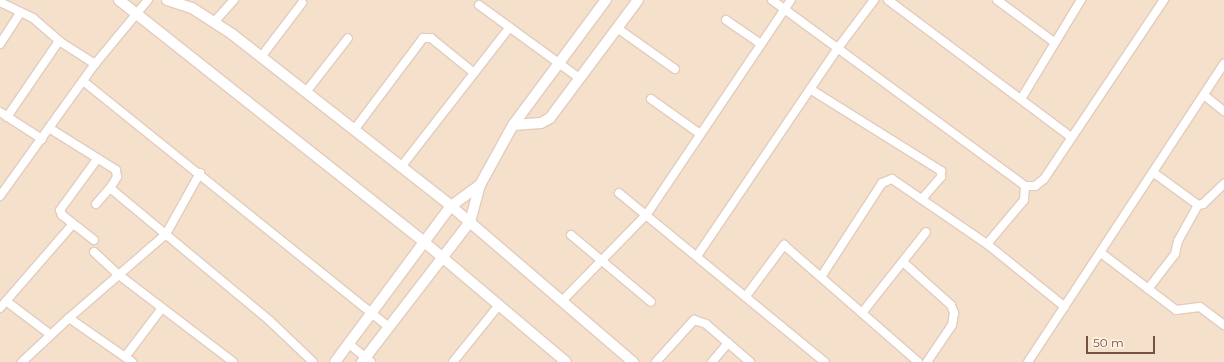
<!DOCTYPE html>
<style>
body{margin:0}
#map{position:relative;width:1224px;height:362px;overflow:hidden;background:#fdefdd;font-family:Montserrat,sans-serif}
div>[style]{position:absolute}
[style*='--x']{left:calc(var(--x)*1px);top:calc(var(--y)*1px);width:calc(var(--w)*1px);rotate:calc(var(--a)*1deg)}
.residential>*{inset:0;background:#f5e0cc;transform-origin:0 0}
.roads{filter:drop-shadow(1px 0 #e3ccbd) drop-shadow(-1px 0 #e3ccbd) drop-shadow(0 1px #e3ccbd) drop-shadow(0 -1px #e3ccbd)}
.minor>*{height:8px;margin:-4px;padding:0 4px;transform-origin:4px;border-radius:4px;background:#fff}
.tertiary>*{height:10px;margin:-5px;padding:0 5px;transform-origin:5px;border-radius:5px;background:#fff}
span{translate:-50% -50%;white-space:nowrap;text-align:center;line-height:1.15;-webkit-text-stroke:3.5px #fff3e5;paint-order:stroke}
.scale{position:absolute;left:1086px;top:336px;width:69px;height:18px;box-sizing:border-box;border:2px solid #745345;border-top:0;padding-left:5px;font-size:12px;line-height:14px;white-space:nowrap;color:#745345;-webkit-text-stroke:3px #fff3e5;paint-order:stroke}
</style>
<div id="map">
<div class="residential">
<i style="left:0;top:0;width:1224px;height:362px"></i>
</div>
<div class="roads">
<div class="minor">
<i style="--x:772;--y:0;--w:314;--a:36.3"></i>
<i style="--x:1025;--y:186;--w:10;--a:0"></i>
<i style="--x:1035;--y:186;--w:11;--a:-38"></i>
<i style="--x:1044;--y:179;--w:216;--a:-56.2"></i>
<i style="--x:888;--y:0;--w:229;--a:36.8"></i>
<i style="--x:997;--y:0;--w:71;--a:36.4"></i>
<i style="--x:0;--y:2;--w:37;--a:26"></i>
<i style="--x:33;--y:18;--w:35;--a:41"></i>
<i style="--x:59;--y:41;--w:43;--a:32.6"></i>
<i style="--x:479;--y:5;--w:124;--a:36.1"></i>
<i style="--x:726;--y:20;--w:42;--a:34.4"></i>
<i style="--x:215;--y:21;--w:28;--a:-48"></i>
<i style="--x:617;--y:28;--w:71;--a:35.3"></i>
<i style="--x:0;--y:44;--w:37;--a:-57"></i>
<i style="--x:261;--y:57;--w:68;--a:-52.8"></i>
<i style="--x:83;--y:81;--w:393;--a:38.8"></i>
<i style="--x:810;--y:89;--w:155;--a:32"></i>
<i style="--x:941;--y:171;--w:6;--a:90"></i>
<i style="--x:941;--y:177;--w:29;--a:131"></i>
<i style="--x:306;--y:92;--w:68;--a:-52.1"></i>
<i style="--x:1204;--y:95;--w:26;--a:39"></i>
<i style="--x:651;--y:99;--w:60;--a:35.5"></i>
<i style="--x:1021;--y:99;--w:116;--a:-58.8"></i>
<i style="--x:0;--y:112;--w:50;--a:32.7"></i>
<i style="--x:7;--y:117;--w:92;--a:-55.6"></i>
<i style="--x:49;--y:128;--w:79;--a:32.1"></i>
<i style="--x:116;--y:170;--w:7;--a:82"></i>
<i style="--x:117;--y:177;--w:13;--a:122"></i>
<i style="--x:110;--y:188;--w:208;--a:39.7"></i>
<i style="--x:270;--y:321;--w:59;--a:43.6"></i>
<i style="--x:354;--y:130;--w:115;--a:-53.1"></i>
<i style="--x:423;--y:38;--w:8;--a:0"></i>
<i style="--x:431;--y:38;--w:55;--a:39.1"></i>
<i style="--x:401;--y:167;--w:177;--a:-52.1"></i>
<i style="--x:1154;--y:173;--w:54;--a:36"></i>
<i style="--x:1198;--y:205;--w:5;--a:-11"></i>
<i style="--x:1203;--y:204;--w:29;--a:-44"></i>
<i style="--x:619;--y:193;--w:266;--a:39.4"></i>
<i style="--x:0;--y:196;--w:163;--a:-54.3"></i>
<i style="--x:95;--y:64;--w:83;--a:-50.4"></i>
<i style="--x:96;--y:204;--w:21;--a:-49"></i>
<i style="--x:571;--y:235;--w:104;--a:39.9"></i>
<i style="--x:94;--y:240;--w:41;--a:-142"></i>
<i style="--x:62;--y:215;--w:5;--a:-112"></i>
<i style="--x:60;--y:210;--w:64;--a:-53.8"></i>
<i style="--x:987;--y:244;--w:57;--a:-49.9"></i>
<i style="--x:1024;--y:200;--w:14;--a:-86"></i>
<i style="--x:94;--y:252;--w:34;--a:43"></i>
<i style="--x:119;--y:275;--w:143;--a:37.3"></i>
<i style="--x:1101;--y:253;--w:94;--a:37.2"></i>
<i style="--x:1176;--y:310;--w:24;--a:-7"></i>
<i style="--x:1200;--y:307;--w:30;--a:37"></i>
<i style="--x:697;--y:256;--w:251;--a:-55.9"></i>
<i style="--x:838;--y:48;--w:60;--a:-53.1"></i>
<i style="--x:903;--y:262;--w:64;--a:41.9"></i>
<i style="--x:951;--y:305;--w:9;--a:69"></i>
<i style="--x:954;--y:313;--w:12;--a:99"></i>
<i style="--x:952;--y:325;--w:45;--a:124"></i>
<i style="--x:821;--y:277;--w:112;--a:-57"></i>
<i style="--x:882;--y:183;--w:11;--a:-22"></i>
<i style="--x:892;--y:179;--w:115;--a:34.4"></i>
<i style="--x:987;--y:244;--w:100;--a:38.9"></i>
<i style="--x:1148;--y:289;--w:44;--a:-52.4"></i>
<i style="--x:1175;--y:254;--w:13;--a:-77"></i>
<i style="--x:1178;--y:241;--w:41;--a:-60.9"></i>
<i style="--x:746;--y:296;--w:64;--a:-53.3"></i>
<i style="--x:784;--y:245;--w:178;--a:41.1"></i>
<i style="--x:6;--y:301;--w:56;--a:37.1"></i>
<i style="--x:562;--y:301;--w:122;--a:-45.7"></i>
<i style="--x:647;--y:214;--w:258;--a:-56.1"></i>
<i style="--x:0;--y:308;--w:111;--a:-49"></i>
<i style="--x:862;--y:313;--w:103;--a:-51.7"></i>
<i style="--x:69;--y:318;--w:77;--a:34.9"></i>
<i style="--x:349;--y:344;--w:28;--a:39"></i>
<i style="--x:125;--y:357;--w:61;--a:-52.9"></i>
<i style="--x:22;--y:362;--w:64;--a:-43.1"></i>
<i style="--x:69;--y:318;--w:128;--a:-40.9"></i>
<i style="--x:166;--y:234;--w:70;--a:-60.9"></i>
<i style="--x:453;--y:362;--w:73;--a:-51.1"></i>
<i style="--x:656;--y:362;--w:57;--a:-47.9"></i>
<i style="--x:694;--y:320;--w:13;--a:18"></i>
<i style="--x:706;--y:324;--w:58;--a:40.8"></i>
<i style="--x:712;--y:362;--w:25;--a:-50"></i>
<i style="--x:1028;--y:362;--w:357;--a:-56.7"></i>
</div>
<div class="tertiary">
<i style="--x:119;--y:0;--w:388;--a:38.4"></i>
<i style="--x:423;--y:241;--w:187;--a:40.2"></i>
<i style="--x:167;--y:0;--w:26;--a:18"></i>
<i style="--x:192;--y:8;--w:48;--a:33"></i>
<i style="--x:232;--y:34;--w:278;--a:38.1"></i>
<i style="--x:451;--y:206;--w:240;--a:40.6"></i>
<i style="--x:513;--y:125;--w:28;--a:-4"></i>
<i style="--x:541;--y:123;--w:10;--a:-29"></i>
<i style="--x:550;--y:118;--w:147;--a:-53.3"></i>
<i style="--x:335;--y:362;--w:194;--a:-53.4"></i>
<i style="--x:451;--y:206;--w:36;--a:-36"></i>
<i style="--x:362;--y:362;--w:177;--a:-52.4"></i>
<i style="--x:470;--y:222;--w:38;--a:-75"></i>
<i style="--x:480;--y:185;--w:68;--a:-61.2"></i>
<i style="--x:513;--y:125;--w:156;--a:-53.4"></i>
</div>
</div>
<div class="scale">50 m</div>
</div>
